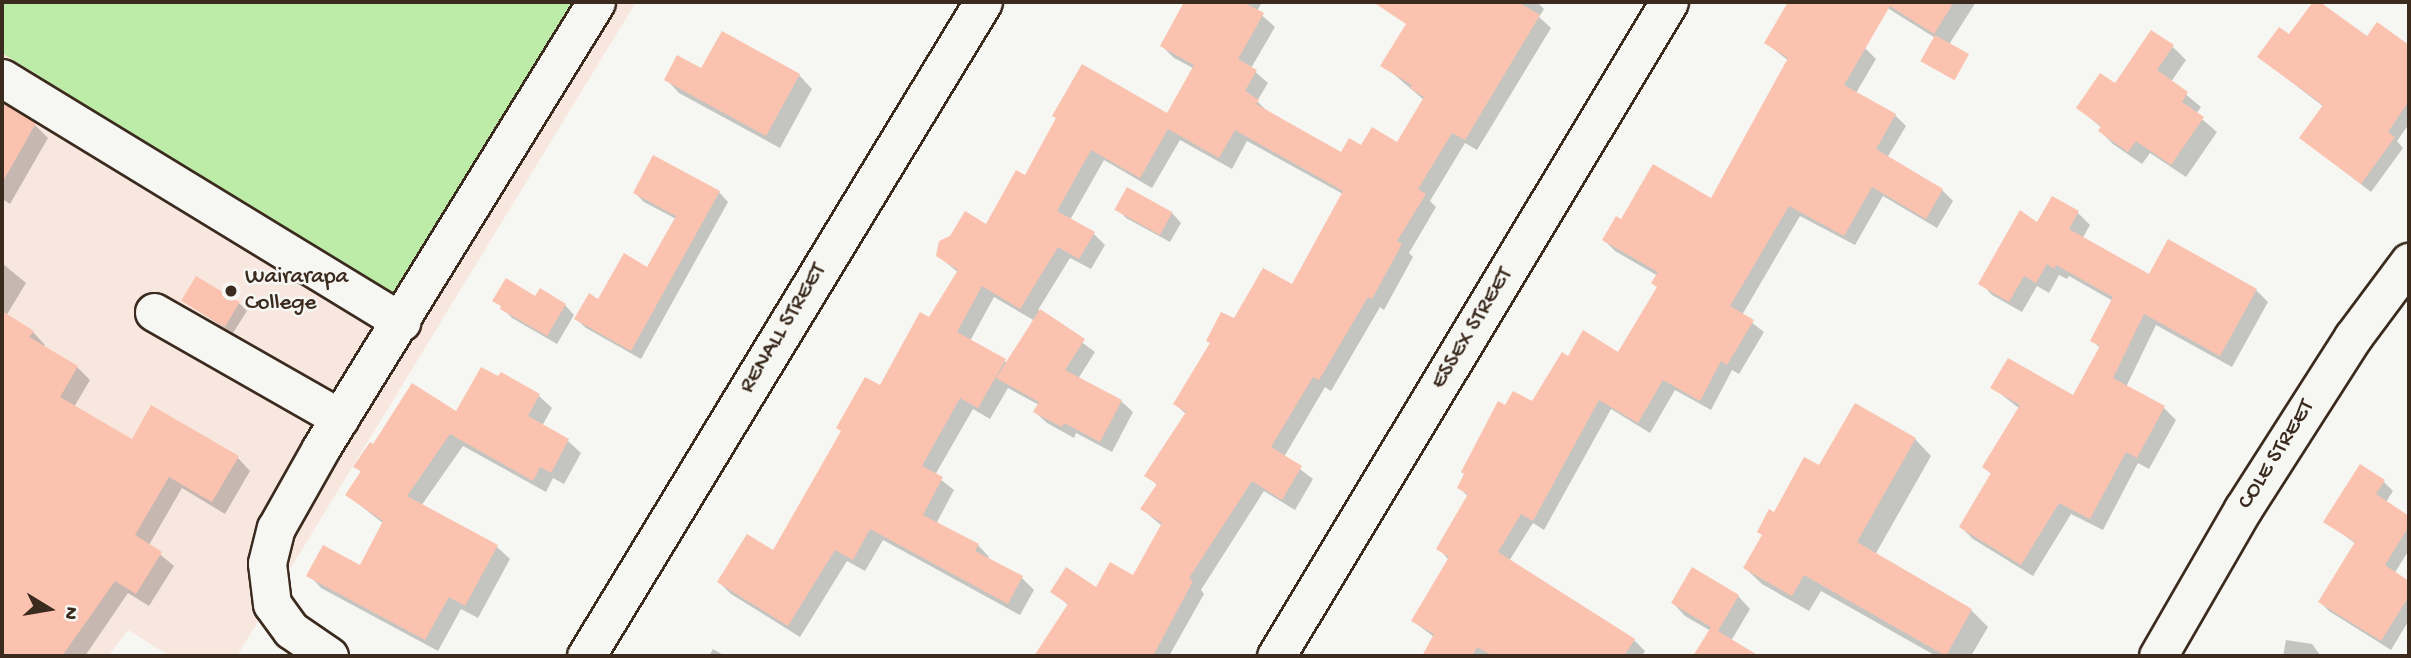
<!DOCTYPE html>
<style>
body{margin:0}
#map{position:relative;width:2411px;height:658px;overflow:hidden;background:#f6f6f2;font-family:"Gochi Hand",sans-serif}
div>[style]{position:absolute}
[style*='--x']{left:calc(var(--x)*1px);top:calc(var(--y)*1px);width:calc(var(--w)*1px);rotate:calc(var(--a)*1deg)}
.built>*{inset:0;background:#f8e7de}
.green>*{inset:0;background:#bdeba8}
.shadow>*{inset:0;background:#0003}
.building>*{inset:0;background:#fbc3af;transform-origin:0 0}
.roads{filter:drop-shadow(2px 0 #3b2a1e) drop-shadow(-2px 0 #3b2a1e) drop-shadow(0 2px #3b2a1e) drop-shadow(0 -2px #3b2a1e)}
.minor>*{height:37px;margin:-18.5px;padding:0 18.5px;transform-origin:18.5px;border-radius:18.5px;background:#f6f6f2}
.dots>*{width:19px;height:19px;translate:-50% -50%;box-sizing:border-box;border:4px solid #f6f6f2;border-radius:50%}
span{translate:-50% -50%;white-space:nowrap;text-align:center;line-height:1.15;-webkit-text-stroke:5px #f6f6f2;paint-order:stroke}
.poi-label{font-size:23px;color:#3b2a1e}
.left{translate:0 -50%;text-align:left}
.street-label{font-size:23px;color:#3b2a1e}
.frame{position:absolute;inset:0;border:4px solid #3b2a1e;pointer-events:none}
.north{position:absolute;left:14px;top:574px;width:70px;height:70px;-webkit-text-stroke:5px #f6f6f2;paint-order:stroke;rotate:101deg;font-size:19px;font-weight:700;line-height:28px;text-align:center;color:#3b2a1e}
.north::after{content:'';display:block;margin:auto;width:24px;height:32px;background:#3b2a1e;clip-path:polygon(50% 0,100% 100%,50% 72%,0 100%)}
</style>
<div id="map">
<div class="built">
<i style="clip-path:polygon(2px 2px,636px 2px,237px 656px,170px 656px,128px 630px,108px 656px,2px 656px)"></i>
</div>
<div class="green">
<i style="clip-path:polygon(2px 2px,578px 2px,399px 300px,2px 53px)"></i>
</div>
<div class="shadow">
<i style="clip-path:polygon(evenodd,1186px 2px,1262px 2px,1257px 11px,1275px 27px,1251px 68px,1268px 83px,1257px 101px,1269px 113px,1342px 154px,1362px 148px,1398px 144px,1424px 100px,1383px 65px,1427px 2px,1537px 2px,1544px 9px,1539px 17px,1551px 28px,1477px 150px,1465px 143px,1430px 201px,1436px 207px,1409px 253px,1413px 257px,1384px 310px,1380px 307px,1331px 391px,1325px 387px,1284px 457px,1313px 479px,1295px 510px,1264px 491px,1201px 590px,1204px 594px,1169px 656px,1037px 656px,1069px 606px,1053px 592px,1097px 589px,1134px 577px,1162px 526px,1142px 509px,1158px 486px,1147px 475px,1186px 414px,1175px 404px,1235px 321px,1292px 287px,1343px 194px,1247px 141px,1232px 169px,1180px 140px,1152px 188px,1104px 160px,1070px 220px,1093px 233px,1105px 245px,1091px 269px,1070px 258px,1038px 310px,1095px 352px,1078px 379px,1121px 401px,1133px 412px,1112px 452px,1076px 433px,1074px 438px,1047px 423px,1035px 412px,1039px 405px,1008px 388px,990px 419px,973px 409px,935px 475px,954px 490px,936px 524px,978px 545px,989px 557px,988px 560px,1022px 578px,1034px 590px,1020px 615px,883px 540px,865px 571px,847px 561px,800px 637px,731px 594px,719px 582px,774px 553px,959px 273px,938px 256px,986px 226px,1025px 177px,1167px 115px,1193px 68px,1174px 58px,1162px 46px,1186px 2px,994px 297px,1035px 321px,1008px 363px,970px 341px,994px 297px)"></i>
<i style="clip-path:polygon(1878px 2px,1976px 2px,1948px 46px)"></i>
<i style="clip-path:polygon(2315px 2px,2367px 39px,2377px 24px,2409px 47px,2409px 124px,2397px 141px,2403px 148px,2371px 192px,2301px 138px,2324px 107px,2259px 57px,2290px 37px)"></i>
<i style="clip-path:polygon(1766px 43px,1865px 48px,1876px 59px,1856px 93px,1895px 115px,1906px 126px,1887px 158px,1942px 190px,1953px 201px,1937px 228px,1883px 196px,1855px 245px,1800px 216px,1742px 315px,1764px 332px,1739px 374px,1732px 370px,1711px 410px,1675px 390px,1650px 433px,1611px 409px,1544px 530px,1533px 523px,1509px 561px,1634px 640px,1645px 651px,1642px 656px,1424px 656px,1434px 637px,1413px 621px,1449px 560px,1438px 548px,1469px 497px,1459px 488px,1506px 408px,1532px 404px,1568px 358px,1619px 354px,1659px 289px,1658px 276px,1615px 251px,1604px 240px,1621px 221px,1712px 200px,1789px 61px)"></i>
<i style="clip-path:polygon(2173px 47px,2186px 60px,2171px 82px,2201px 107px,2196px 114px,2217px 132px,2186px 177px,2150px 153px,2142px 164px,2113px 144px,2100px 131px,2102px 128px,2078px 108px)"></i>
<i style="clip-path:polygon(702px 71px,799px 75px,812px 89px,780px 148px,679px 93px,666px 79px)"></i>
<i style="clip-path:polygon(2px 105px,35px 125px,48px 138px,10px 204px,2px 199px)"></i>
<i style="clip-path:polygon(719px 192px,728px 202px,641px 359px,586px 328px,576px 319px,648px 269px,676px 219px,644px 202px,635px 193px)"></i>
<i style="clip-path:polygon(2052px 198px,2078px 213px,2090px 225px,2082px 239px,2149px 276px,2169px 242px,2256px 290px,2268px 302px,2232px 367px,2156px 325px,2126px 387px,2164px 408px,2176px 420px,2149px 469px,2138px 463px,2103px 530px,2071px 514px,2033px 576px,1973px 539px,1961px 527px,1992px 475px,1984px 467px,2020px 409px,1993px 388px,2074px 397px,2100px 348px,2093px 341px,2113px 301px,2069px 276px,2067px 279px,2059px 275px,2049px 293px,2037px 286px,2022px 312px,1992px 295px,1981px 283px,2037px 224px)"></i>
<i style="clip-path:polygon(1117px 208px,1172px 213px,1181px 223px,1170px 242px,1126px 218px)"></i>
<i style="clip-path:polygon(2px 263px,26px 283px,6px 316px,33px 332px,45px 345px,43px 348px,77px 367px,90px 380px,74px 407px,132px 441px,238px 458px,250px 471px,225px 514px,182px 488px,149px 545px,174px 566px,149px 606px,128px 593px,85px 656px,2px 656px,2px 601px,22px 570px,2px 560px,2px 386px,8px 376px,2px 373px)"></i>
<i style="clip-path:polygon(536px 298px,565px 305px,574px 315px,557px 344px,512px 318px,495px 300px)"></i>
<i style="clip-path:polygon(183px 301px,239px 303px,247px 311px,233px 333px)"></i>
<i style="clip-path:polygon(501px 375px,539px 396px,552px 408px,542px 426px,568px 441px,581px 453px,564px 484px,553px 478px,546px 492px,463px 446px,421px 506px,497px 547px,510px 559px,478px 618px,461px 609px,438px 651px,321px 588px,309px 575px,361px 567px,384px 524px,347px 495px,362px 473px,356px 466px,374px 447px,457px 413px)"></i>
<i style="clip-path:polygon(1915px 439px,1931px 456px,1875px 555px,1971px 610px,1988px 627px,1971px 656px,1936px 656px,1821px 591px,1809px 611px,1762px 584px,1745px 568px,1775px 514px,1820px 468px)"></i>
<i style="clip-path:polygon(2384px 482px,2393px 491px,2386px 502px,2409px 518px,2409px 550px,2394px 574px,2409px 583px,2409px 620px,2391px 650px,2329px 611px,2320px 602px,2356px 544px,2325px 521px)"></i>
<i style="clip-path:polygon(1738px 596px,1750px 609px,1731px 641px,1756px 656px,1695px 656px,1711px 631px,1685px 616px,1673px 603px)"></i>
<i style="clip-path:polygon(2286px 640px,2312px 644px,2321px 656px,2283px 656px)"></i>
<i style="clip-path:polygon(713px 649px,725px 656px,709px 656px)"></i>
</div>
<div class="building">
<i style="clip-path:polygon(1184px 2px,1243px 2px,1264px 13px,1238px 59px,1257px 70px,1245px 91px,1259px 100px,1256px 104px,1341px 152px,1349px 138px,1361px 145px,1372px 127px,1397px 142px,1424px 97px,1410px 88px,1412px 85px,1380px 66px,1406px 24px,1373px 2px,1518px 2px,1540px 15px,1465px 140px,1452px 133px,1418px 189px,1426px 194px,1397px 241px,1402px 244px,1372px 299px,1368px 297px,1319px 380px,1313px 377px,1271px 447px,1302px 466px,1282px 500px,1252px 481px,1189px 578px,1193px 581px,1153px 656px,1034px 656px,1068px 604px,1050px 592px,1066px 567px,1096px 587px,1110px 562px,1133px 575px,1162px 523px,1140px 509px,1157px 484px,1144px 476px,1186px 412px,1173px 404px,1210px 343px,1206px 341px,1221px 312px,1234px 318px,1263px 268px,1292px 284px,1343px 191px,1235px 130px,1219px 158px,1168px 129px,1140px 178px,1091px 150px,1057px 211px,1095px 232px,1079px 259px,1058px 247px,1020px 309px,982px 286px,957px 332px,1006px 359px,978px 408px,960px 398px,922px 466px,943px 477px,923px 515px,979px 544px,975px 551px,1023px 576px,1008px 604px,870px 529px,853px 560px,835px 550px,788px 626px,717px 582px,747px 534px,773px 550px,841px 431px,836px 428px,865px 377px,880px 385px,920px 312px,929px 317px,958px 270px,936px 256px,939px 241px,950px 236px,965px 211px,986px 224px,1016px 170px,1025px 175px,1056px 118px,1052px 116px,1082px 64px,1167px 113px,1194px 65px,1160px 46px)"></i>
<i style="clip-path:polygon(1788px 2px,1954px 2px,1934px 34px,1890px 6px,1844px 85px,1896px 114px,1876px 149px,1943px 189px,1926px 219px,1872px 187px,1844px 236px,1789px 206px,1730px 306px,1754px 320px,1727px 365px,1721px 361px,1700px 401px,1663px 380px,1638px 423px,1599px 400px,1533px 521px,1521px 514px,1498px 552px,1635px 639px,1624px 656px,1493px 656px,1477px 647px,1472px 656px,1422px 656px,1434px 634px,1411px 621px,1449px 557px,1436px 549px,1468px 494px,1457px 488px,1464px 474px,1461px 472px,1498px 401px,1505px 405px,1513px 391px,1532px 401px,1562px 352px,1568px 356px,1583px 330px,1618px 352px,1657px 287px,1651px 283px,1658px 272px,1602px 240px,1616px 216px,1621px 219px,1653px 164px,1711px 198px,1788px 58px,1764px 43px)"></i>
<i style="clip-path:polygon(2313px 2px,2320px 2px,2367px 36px,2377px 22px,2409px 45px,2409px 101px,2388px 132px,2395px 137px,2361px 184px,2299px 138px,2323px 105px,2257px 57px,2279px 27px,2289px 34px)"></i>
<i style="clip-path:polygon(2151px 30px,2174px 45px,2157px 70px,2188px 92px,2182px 102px,2204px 117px,2171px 165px,2136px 141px,2128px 152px,2098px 131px,2101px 126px,2076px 108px,2100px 73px,2115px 83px)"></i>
<i style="clip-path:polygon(722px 31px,800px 74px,766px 136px,664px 80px,677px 55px,701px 68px)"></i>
<i style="left:1935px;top:35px;width:39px;height:30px;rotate:29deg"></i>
<i style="clip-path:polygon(2px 102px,36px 123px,2px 183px)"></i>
<i style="clip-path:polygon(653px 155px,720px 191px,631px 351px,574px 319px,589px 293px,598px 299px,624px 253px,647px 267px,676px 216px,633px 193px)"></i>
<i style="left:1127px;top:187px;width:52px;height:26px;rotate:29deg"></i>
<i style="clip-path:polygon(2052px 196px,2079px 211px,2069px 229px,2149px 274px,2168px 239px,2257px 289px,2220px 356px,2144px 314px,2113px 378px,2165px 406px,2137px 458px,2126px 452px,2090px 519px,2059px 503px,2021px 565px,1959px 527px,1991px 473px,1982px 467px,2020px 405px,1990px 388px,2008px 358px,2073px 395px,2100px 346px,2090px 341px,2113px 297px,2056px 265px,2054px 269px,2047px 264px,2036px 283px,2024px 276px,2009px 302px,1978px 284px,2020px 210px,2037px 222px)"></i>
<i style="left:196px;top:276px;width:51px;height:29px;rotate:31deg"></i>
<i style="clip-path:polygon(506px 278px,535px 296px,540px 288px,566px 304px,547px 336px,500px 309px,501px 306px,492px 301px)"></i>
<i style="clip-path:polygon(1040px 309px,1085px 339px,1065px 370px,1122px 400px,1100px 442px,1064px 423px,1062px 427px,1033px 412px,1039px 402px,996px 378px)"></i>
<i style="clip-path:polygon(2px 311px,34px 331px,29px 337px,78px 366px,60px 397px,132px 439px,151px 405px,239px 456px,212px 502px,169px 477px,135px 535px,162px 552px,136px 594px,115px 581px,62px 656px,2px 656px)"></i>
<i style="clip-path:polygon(481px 367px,498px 376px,501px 372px,540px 394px,528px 416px,569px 439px,551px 473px,540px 467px,533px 481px,450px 434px,407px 496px,498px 545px,465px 606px,449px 597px,425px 640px,306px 576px,323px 545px,360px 565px,383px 521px,345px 495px,361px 471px,353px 467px,370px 442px,373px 444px,412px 383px,456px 411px)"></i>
<i style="clip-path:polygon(1855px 403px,1916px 438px,1857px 542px,1972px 609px,1946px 656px,1804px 575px,1792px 596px,1743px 568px,1762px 535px,1757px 532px,1769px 509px,1774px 512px,1804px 457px,1819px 465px)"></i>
<i style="clip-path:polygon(2360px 464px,2385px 480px,2376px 494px,2409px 516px,2409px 526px,2385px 565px,2409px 581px,2409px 596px,2381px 641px,2318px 602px,2355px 542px,2323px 522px)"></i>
<i style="clip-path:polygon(1692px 567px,1739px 595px,1718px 631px,1759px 656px,1693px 656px,1711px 627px,1671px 603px)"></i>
</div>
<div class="roads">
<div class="minor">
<i style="--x:2;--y:78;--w:468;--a:31.4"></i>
<i style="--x:154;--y:312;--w:214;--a:29.7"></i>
<i style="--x:329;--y:656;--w:46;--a:-145.6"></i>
<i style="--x:291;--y:630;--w:32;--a:-126"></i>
<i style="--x:272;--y:604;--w:41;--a:-97"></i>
<i style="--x:267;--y:563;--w:36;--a:-76"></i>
<i style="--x:276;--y:528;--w:92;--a:-60.6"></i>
<i style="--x:321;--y:448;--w:524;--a:-58.34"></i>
<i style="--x:586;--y:656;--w:765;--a:-58.74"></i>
<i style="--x:1276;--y:656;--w:763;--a:-59"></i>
<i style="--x:2158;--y:656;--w:170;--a:-60"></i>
<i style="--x:2243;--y:509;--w:204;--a:-57.4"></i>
<i style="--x:2353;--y:337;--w:94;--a:-53.3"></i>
</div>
</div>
<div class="dots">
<i style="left:231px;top:291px;background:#3b2a1e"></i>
</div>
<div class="poi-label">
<span class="left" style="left:245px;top:291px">Wairarapa<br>College</span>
</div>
<div class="street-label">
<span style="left:784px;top:329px;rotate:-59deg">RENALL STREET</span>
<span style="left:1473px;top:329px;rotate:-59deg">ESSEX STREET</span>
<span style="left:2277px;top:455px;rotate:-58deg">COLE STREET</span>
</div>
<div class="frame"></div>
<div class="north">N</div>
</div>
